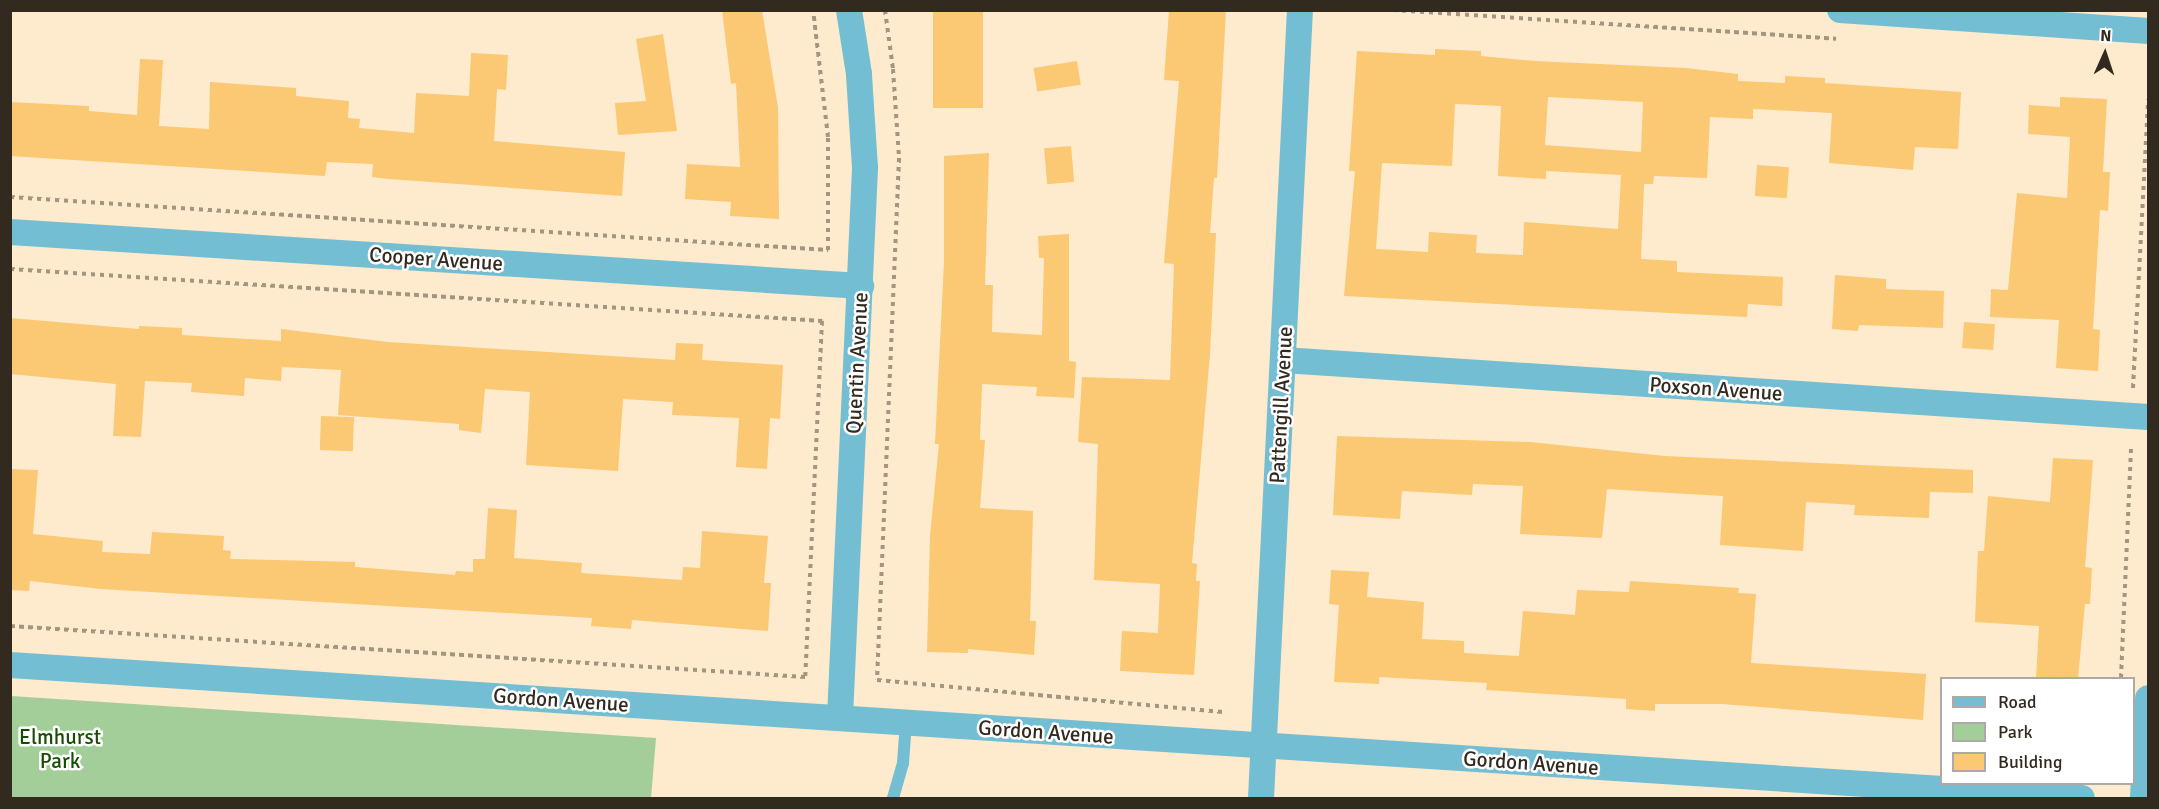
<!DOCTYPE html>
<style>
body{margin:0}
#map{position:relative;width:2159px;height:809px;overflow:hidden;background:#feeacc;font-family:Signika,sans-serif}
div>[style]{position:absolute}
[style*='--x']{left:calc(var(--x)*1px);top:calc(var(--y)*1px);width:calc(var(--w)*1px);rotate:calc(var(--a)*1deg)}
.green>*{inset:0;background:#a4ce99}
.building>*{inset:0;background:#fbc874;transform-origin:0 0}
.path>*{height:4px;margin-top:-2px;transform-origin:0;background:repeating-linear-gradient(90deg,#a3957f 0 4.5px,transparent 0 9px)}
.lane>*{height:12px;margin:-6px;padding:0 6px;transform-origin:6px;border-radius:6px;background:#73bed2}
.street>*{height:26px;margin:-13px;padding:0 13px;transform-origin:13px;border-radius:13px;background:#73bed2}
span{translate:-50% -50%;white-space:nowrap;text-align:center;line-height:1.15;-webkit-text-stroke:5px #fff;paint-order:stroke}
.street-label{font-size:21px;color:#322a1f}
.park-label{font-size:21px;color:#164e00}
.frame{position:absolute;inset:0;border:12px solid #322a1f;pointer-events:none}
.legend{position:absolute;left:1940px;top:677px;width:195px;height:108px;box-sizing:border-box;background:#fff;border:2px solid #adaaa5;margin:0;padding:8px 10px;list-style:none;font-size:18px;color:#322a1f}
.legend li{display:flex;align-items:center;gap:12px;height:30px}
.legend b{width:30px;border:2px solid #adaaa5}
.north{position:absolute;left:2075px;top:24px;width:60px;height:60px;-webkit-text-stroke:4px #fff;paint-order:stroke;rotate:3deg;font-size:16px;font-weight:700;line-height:24px;text-align:center;color:#322a1f}
.north::after{content:'';display:block;margin:auto;width:21px;height:27px;background:#322a1f;clip-path:polygon(50% 0,100% 100%,50% 72%,0 100%)}
</style>
<div id="map">
<div class="green">
<i style="clip-path:polygon(11px 696px,656px 738px,651px 798px,11px 798px)"></i>
</div>
<div class="building">
<i style="clip-path:polygon(722px 10px,762px 10px,778px 108px,779px 219px,730px 216px,731px 202px,685px 199px,687px 164px,740px 167px,736px 83px,731px 84px)"></i>
<i style="left:933px;top:10px;width:50px;height:98px"></i>
<i style="clip-path:polygon(1169px 10px,1226px 10px,1217px 178px,1214px 178px,1210px 233px,1216px 233px,1210px 354px,1192px 563px,1197px 564px,1196px 581px,1200px 581px,1194px 675px,1120px 671px,1122px 631px,1158px 633px,1160px 584px,1094px 580px,1098px 444px,1078px 442px,1082px 377px,1170px 380px,1174px 264px,1164px 263px,1179px 81px,1164px 80px)"></i>
<i style="clip-path:polygon(663px 34px,677px 131px,618px 135px,615px 103px,646px 101px,636px 39px)"></i>
<i style="clip-path:polygon(evenodd,1435px 49px,1481px 51px,1481px 56px,1535px 61px,1686px 68px,1738px 74px,1738px 81px,1785px 83px,1785px 76px,1825px 78px,1825px 83px,1961px 92px,1958px 149px,1915px 147px,1913px 170px,1829px 163px,1832px 113px,1753px 109px,1753px 119px,1710px 117px,1707px 178px,1654px 176px,1653px 184px,1644px 184px,1641px 259px,1677px 261px,1677px 272px,1783px 277px,1782px 306px,1748px 304px,1747px 317px,1344px 296px,1355px 171px,1349px 171px,1357px 51px,1435px 55px,1435px 49px,1548px 97px,1643px 102px,1641px 152px,1545px 145px,1548px 97px,1435px 49px,1455px 104px,1501px 106px,1498px 176px,1546px 179px,1546px 171px,1621px 175px,1618px 229px,1524px 222px,1523px 255px,1476px 253px,1477px 235px,1429px 232px,1428px 252px,1376px 249px,1382px 163px,1452px 166px,1455px 104px)"></i>
<i style="clip-path:polygon(471px 53px,508px 55px,506px 90px,497px 89px,494px 141px,625px 152px,622px 196px,389px 179px,372px 177px,373px 164px,327px 162px,325px 176px,10px 156px,10px 102px,89px 106px,89px 111px,137px 115px,140px 59px,163px 60px,159px 126px,209px 129px,210px 82px,296px 88px,296px 96px,349px 101px,348px 118px,360px 119px,359px 128px,414px 133px,416px 93px,469px 96px)"></i>
<i style="left:1077px;top:61px;width:24px;height:44px;rotate:81deg"></i>
<i style="clip-path:polygon(2060px 97px,2107px 99px,2103px 172px,2110px 172px,2108px 211px,2100px 210px,2093px 329px,2100px 330px,2098px 371px,2056px 368px,2059px 320px,1990px 317px,1991px 289px,2008px 290px,2017px 193px,2067px 198px,2070px 137px,2028px 134px,2029px 105px,2060px 107px)"></i>
<i style="left:1071px;top:146px;width:36px;height:27px;rotate:85deg"></i>
<i style="clip-path:polygon(989px 153px,985px 285px,993px 285px,992px 332px,1042px 335px,1044px 258px,1039px 258px,1038px 236px,1069px 234px,1069px 361px,1076px 362px,1074px 398px,1036px 396px,1037px 387px,982px 384px,980px 440px,985px 440px,980px 508px,1033px 511px,1030px 621px,1036px 621px,1034px 655px,968px 649px,968px 653px,927px 652px,930px 536px,939px 444px,935px 444px,944px 262px,944px 156px)"></i>
<i style="left:1757px;top:165px;width:32px;height:31px;rotate:4deg"></i>
<i style="clip-path:polygon(1835px 275px,1886px 279px,1886px 289px,1944px 291px,1943px 328px,1859px 325px,1858px 331px,1832px 329px)"></i>
<i style="clip-path:polygon(10px 318px,139px 329px,139px 326px,182px 328px,182px 335px,281px 341px,281px 329px,388px 342px,675px 360px,676px 343px,703px 344px,702px 360px,783px 365px,780px 419px,770px 418px,767px 469px,736px 467px,739px 418px,672px 415px,673px 402px,623px 399px,618px 471px,526px 465px,530px 392px,485px 389px,481px 433px,459px 430px,459px 424px,338px 415px,341px 370px,282px 367px,281px 381px,245px 378px,244px 396px,191px 392px,192px 383px,145px 381px,141px 437px,113px 436px,116px 384px,10px 374px)"></i>
<i style="left:1964px;top:322px;width:31px;height:26px;rotate:4deg"></i>
<i style="left:321px;top:416px;width:33px;height:34px;rotate:2deg"></i>
<i style="clip-path:polygon(1337px 436px,1530px 442px,1665px 456px,1973px 470px,1973px 493px,1930px 492px,1929px 518px,1854px 515px,1855px 505px,1806px 502px,1803px 551px,1720px 545px,1723px 496px,1654px 492px,1607px 489px,1602px 538px,1520px 534px,1523px 486px,1473px 484px,1472px 495px,1402px 491px,1400px 519px,1333px 515px)"></i>
<i style="clip-path:polygon(2053px 458px,2093px 460px,2085px 567px,2092px 568px,2090px 604px,2085px 604px,2078px 678px,2036px 678px,2039px 626px,1975px 622px,1978px 551px,1984px 551px,1988px 496px,2050px 502px)"></i>
<i style="clip-path:polygon(10px 469px,38px 470px,33px 534px,103px 541px,102px 552px,150px 554px,152px 532px,224px 536px,223px 550px,231px 551px,230px 559px,355px 562px,355px 567px,455px 575px,456px 571px,473px 572px,473px 559px,485px 559px,488px 508px,517px 510px,514px 558px,582px 563px,581px 573px,682px 580px,683px 567px,700px 568px,702px 531px,768px 536px,764px 583px,771px 583px,768px 631px,632px 620px,631px 629px,591px 626px,592px 618px,101px 589px,30px 581px,29px 591px,10px 590px)"></i>
<i style="clip-path:polygon(1331px 570px,1369px 572px,1367px 597px,1424px 602px,1422px 639px,1464px 641px,1464px 653px,1519px 656px,1523px 611px,1575px 615px,1577px 590px,1629px 592px,1630px 581px,1739px 588px,1738px 593px,1756px 594px,1751px 663px,1926px 674px,1923px 720px,1722px 704px,1655px 704px,1655px 711px,1626px 709px,1626px 699px,1486px 690px,1487px 683px,1379px 677px,1379px 684px,1334px 682px,1339px 605px,1329px 604px)"></i>
</div>
<div class="path">
<i style="--x:885;--y:10;--w:60;--a:82.3"></i>
<i style="--x:893;--y:69;--w:89;--a:86.1"></i>
<i style="--x:899;--y:158;--w:522;--a:92.41"></i>
<i style="--x:877;--y:680;--w:347;--a:5.3"></i>
<i style="--x:1393;--y:10;--w:444;--a:3.7"></i>
<i style="--x:10;--y:197;--w:820;--a:3.71"></i>
<i style="--x:828;--y:250;--w:113;--a:-90"></i>
<i style="--x:828;--y:137;--w:128;--a:-96.7"></i>
<i style="--x:10;--y:269;--w:814;--a:3.66"></i>
<i style="--x:822;--y:321;--w:356;--a:92.7"></i>
<i style="--x:805;--y:677;--w:797;--a:-176.33"></i>
<i style="--x:2133;--y:388;--w:289;--a:-87"></i>
<i style="--x:2121;--y:678;--w:233;--a:-87.5"></i>
</div>
<div class="lane">
<i style="--x:893;--y:798;--w:36;--a:-74"></i>
<i style="--x:903;--y:763;--w:41;--a:-85.8"></i>
</div>
<div class="street">
<i style="--x:1840;--y:10;--w:309;--a:3.9"></i>
<i style="--x:10;--y:232;--w:853;--a:3.63"></i>
<i style="--x:1283;--y:360;--w:867;--a:3.77"></i>
<i style="--x:10;--y:665;--w:2076;--a:3.67"></i>
<i style="--x:840;--y:717;--w:550;--a:-87.39"></i>
<i style="--x:865;--y:168;--w:94;--a:-93.7"></i>
<i style="--x:859;--y:74;--w:65;--a:-98.9"></i>
<i style="--x:1261;--y:798;--w:789;--a:-87.17"></i>
<i style="--x:2143;--y:798;--w:100;--a:-87.1"></i>
</div>
<div class="street-label">
<span style="left:436px;top:259px;rotate:4deg">Cooper Avenue</span>
<span style="left:857px;top:363px;rotate:-87deg">Quentin Avenue</span>
<span style="left:1716px;top:389px;rotate:4deg">Poxson Avenue</span>
<span style="left:1281px;top:405px;rotate:-87deg">Pattengill Avenue</span>
<span style="left:561px;top:700px;rotate:4deg">Gordon Avenue</span>
<span style="left:1046px;top:732px;rotate:4deg">Gordon Avenue</span>
<span style="left:1531px;top:763px;rotate:4deg">Gordon Avenue</span>
</div>
<div class="park-label">
<span style="left:60px;top:749px">Elmhurst<br>Park</span>
</div>
<div class="frame"></div>
<ul class="legend">
<li><b style="height:8px;background:#73bed2"></b>Road</li>
<li><b style="height:16px;background:#a4ce99"></b>Park</li>
<li><b style="height:16px;background:#fbc874"></b>Building</li>
</ul>
<div class="north">N</div>
</div>
